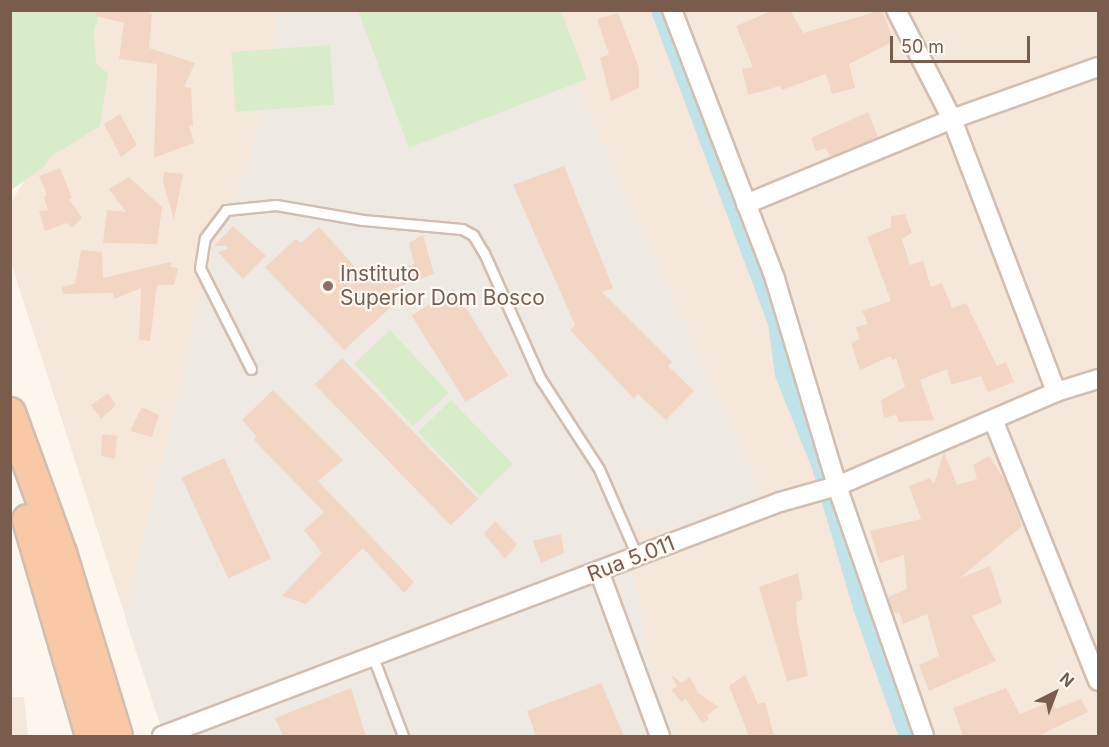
<!DOCTYPE html>
<style>
body{margin:0}
#map{position:relative;width:1109px;height:747px;overflow:hidden;background:#fdf6ec;font-family:Inter,sans-serif}
div>[style]{position:absolute}
[style*='--x']{left:calc(var(--x)*1px);top:calc(var(--y)*1px);width:calc(var(--w)*1px);rotate:calc(var(--a)*1deg)}
.residential>*{inset:0;background:#f5e8da}
.industrial>*{inset:0;background:#efe9e4}
.green>*{inset:0;background:#d8ecc9;transform-origin:0 0}
.canal>*{height:20px;margin:-10px;padding:0 10px;transform-origin:10px;border-radius:10px;background:#bfe3e8}
.building>*{inset:0;background:#f3d5c3;transform-origin:0 0}
.roads{filter:drop-shadow(2px 0 #d1beb0) drop-shadow(-2px 0 #d1beb0) drop-shadow(0 2px #d1beb0) drop-shadow(0 -2px #d1beb0)}
.service>*{height:9px;margin:-4.5px;padding:0 4.5px;transform-origin:4.5px;border-radius:4.5px;background:#fff}
.minor>*{height:18px;margin:-9px;padding:0 9px;transform-origin:9px;border-radius:9px;background:#fff}
.trunk>*{height:30px;margin:-15px;padding:0 15px;transform-origin:15px;border-radius:15px;background:#f9c8a4}
.dots>*{width:16px;height:16px;translate:-50% -50%;box-sizing:border-box;border:3px solid #fffaf3;border-radius:50%}
span{translate:-50% -50%;white-space:nowrap;text-align:center;line-height:1.15;-webkit-text-stroke:4.5px #fffaf3;paint-order:stroke}
.education-label{font-size:21px;color:#785e54}
.left{translate:0 -50%;text-align:left}
.street-label{font-size:21px;color:#7a5c4d}
.frame{position:absolute;inset:0;border:12px solid #7a5c4d;pointer-events:none}
.north{position:absolute;left:1025px;top:663px;width:60px;height:60px;-webkit-text-stroke:4px #fffaf3;paint-order:stroke;rotate:42deg;font-size:16px;font-weight:700;line-height:24px;text-align:center;color:#7a5c4d}
.north::after{content:'';display:block;margin:auto;width:21px;height:27px;background:#7a5c4d;clip-path:polygon(50% 0,100% 100%,50% 72%,0 100%)}
.scale{position:absolute;left:890px;top:36px;width:140px;height:27px;box-sizing:border-box;border:3px solid #7a5c4d;border-top:0;padding-left:8px;font-size:18px;line-height:21px;white-space:nowrap;color:#7a5c4d;-webkit-text-stroke:4px #fffaf3;paint-order:stroke}
</style>
<div id="map">
<div class="residential">
<i style="clip-path:polygon(85px 11px,1098px 11px,1098px 736px,164px 736px,11px 263px,10px 204px,80px 90px)"></i>
<i style="clip-path:polygon(11px 697px,24px 697px,28px 736px,11px 736px)"></i>
</div>
<div class="industrial">
<i style="clip-path:polygon(279px 11px,543px 11px,774px 518px,626px 531px,653px 676px,677px 736px,164px 736px,125px 618px,203px 285px,252px 151px)"></i>
</div>
<div class="green">
<i style="clip-path:polygon(11px 11px,100px 11px,94px 31px,96px 64px,108px 73px,100px 126px,49px 158px,44px 167px,11px 190px)"></i>
<i style="clip-path:polygon(358px 11px,561px 11px,587px 79px,409px 148px)"></i>
<i style="left:330px;top:45px;width:60px;height:99px;rotate:86deg"></i>
<i style="left:390px;top:330px;width:86px;height:49px;rotate:47deg"></i>
<i style="left:451px;top:400px;width:89px;height:46px;rotate:46deg"></i>
</div>
<div class="canal">
<i style="--x:661;--y:10;--w:334;--a:69.5"></i>
<i style="--x:778;--y:323;--w:51;--a:82.2"></i>
<i style="--x:785;--y:374;--w:97;--a:68.2"></i>
<i style="--x:821;--y:464;--w:149;--a:73.6"></i>
<i style="--x:863;--y:607;--w:137;--a:70.4"></i>
</div>
<div class="building">
<i style="clip-path:polygon(97px 10px,146px 10px,152px 14px,149px 48px,195px 63px,184px 87px,191px 88px,193px 126px,189px 126px,194px 143px,154px 158px,157px 64px,119px 59px,124px 23px,96px 16px)"></i>
<i style="clip-path:polygon(774px 10px,790px 10px,803px 33px,882px 10px,894px 41px,849px 64px,855px 88px,832px 94px,826px 74px,782px 90px,780px 86px,748px 95px,742px 69px,753px 67px,736px 26px)"></i>
<i style="clip-path:polygon(618px 13px,639px 68px,639px 88px,611px 101px,600px 58px,609px 54px,597px 19px)"></i>
<i style="clip-path:polygon(868px 112px,878px 137px,830px 157px,826px 148px,816px 151px,811px 138px)"></i>
<i style="clip-path:polygon(120px 114px,137px 145px,121px 157px,104px 124px)"></i>
<i style="clip-path:polygon(564px 166px,613px 288px,602px 292px,672px 362px,668px 366px,694px 391px,666px 420px,638px 394px,634px 399px,570px 330px,575px 325px,513px 185px)"></i>
<i style="clip-path:polygon(60px 168px,72px 198px,69px 199px,82px 218px,72px 227px,67px 223px,45px 231px,39px 211px,48px 210px,44px 197px,47px 194px,39px 176px)"></i>
<i style="clip-path:polygon(164px 172px,183px 174px,174px 220px,163px 182px)"></i>
<i style="clip-path:polygon(129px 177px,162px 207px,157px 244px,103px 243px,107px 210px,126px 212px,109px 189px)"></i>
<i style="clip-path:polygon(905px 214px,912px 233px,902px 239px,910px 265px,923px 261px,931px 287px,942px 283px,952px 308px,966px 303px,997px 366px,1006px 362px,1014px 382px,988px 392px,981px 376px,951px 385px,947px 369px,920px 380px,934px 420px,899px 422px,896px 415px,884px 418px,881px 400px,905px 387px,896px 358px,892px 360px,891px 356px,860px 370px,851px 343px,860px 339px,856px 327px,868px 324px,862px 311px,891px 301px,867px 237px,891px 227px,891px 216px)"></i>
<i style="clip-path:polygon(233px 226px,266px 256px,243px 279px,218px 252px,227px 249px,227px 246px,214px 246px)"></i>
<i style="clip-path:polygon(319px 227px,366px 279px,414px 264px,409px 243px,423px 235px,434px 274px,380px 294px,391px 307px,344px 350px,265px 267px,296px 239px,301px 243px)"></i>
<i style="clip-path:polygon(81px 250px,102px 252px,103px 278px,171px 262px,171px 267px,178px 268px,174px 285px,157px 285px,150px 341px,139px 340px,141px 288px,114px 299px,113px 293px,63px 294px,62px 287px,75px 284px)"></i>
<i style="left:454px;top:289px;width:102px;height:50px;rotate:58deg"></i>
<i style="left:342px;top:358px;width:196px;height:38px;rotate:46deg"></i>
<i style="clip-path:polygon(273px 390px,343px 460px,318px 481px,414px 582px,404px 593px,363px 548px,306px 604px,282px 596px,322px 553px,304px 530px,324px 512px,254px 440px,256px 436px,242px 420px)"></i>
<i style="clip-path:polygon(108px 393px,116px 405px,101px 419px,91px 405px)"></i>
<i style="clip-path:polygon(142px 407px,159px 415px,152px 437px,130px 431px)"></i>
<i style="clip-path:polygon(102px 434px,117px 436px,115px 459px,101px 456px)"></i>
<i style="clip-path:polygon(944px 452px,957px 485px,977px 479px,973px 465px,989px 456px,1006px 482px,1022px 526px,960px 578px,990px 566px,1002px 603px,972px 616px,996px 661px,929px 691px,919px 665px,939px 656px,927px 614px,903px 624px,899px 612px,893px 614px,888px 597px,907px 589px,904px 555px,880px 563px,870px 531px,921px 519px,909px 486px,930px 478px,934px 484px)"></i>
<i style="left:224px;top:458px;width:111px;height:47px;rotate:65deg"></i>
<i style="clip-path:polygon(495px 521px,517px 544px,505px 559px,484px 534px)"></i>
<i style="clip-path:polygon(561px 534px,564px 553px,541px 563px,533px 541px)"></i>
<i style="clip-path:polygon(798px 573px,803px 599px,796px 602px,797px 623px,808px 676px,787px 681px,759px 587px)"></i>
<i style="clip-path:polygon(671px 675px,682px 683px,690px 677px,698px 693px,719px 707px,707px 715px,709px 719px,702px 723px,686px 699px,681px 702px,672px 690px,677px 686px)"></i>
<i style="clip-path:polygon(745px 675px,758px 704px,765px 702px,774px 736px,749px 736px,729px 686px)"></i>
<i style="clip-path:polygon(601px 683px,624px 736px,536px 736px,527px 711px)"></i>
<i style="clip-path:polygon(351px 688px,366px 736px,283px 736px,275px 718px)"></i>
<i style="clip-path:polygon(1006px 688px,1020px 714px,1052px 701px,1056px 709px,1081px 699px,1088px 712px,1038px 736px,963px 736px,953px 708px)"></i>
</div>
<div class="roads">
<div class="service">
<i style="--x:251;--y:369;--w:113;--a:-116.8"></i>
<i style="--x:200;--y:268;--w:30;--a:-81"></i>
<i style="--x:205;--y:238;--w:35;--a:-53"></i>
<i style="--x:226;--y:210;--w:50;--a:-5.7"></i>
<i style="--x:276;--y:205;--w:88;--a:9.8"></i>
<i style="--x:363;--y:220;--w:99;--a:5.2"></i>
<i style="--x:462;--y:229;--w:13;--a:29"></i>
<i style="--x:473;--y:235;--w:21;--a:59"></i>
<i style="--x:484;--y:253;--w:137;--a:65.9"></i>
<i style="--x:540;--y:378;--w:108;--a:57"></i>
<i style="--x:599;--y:469;--w:95;--a:66.4"></i>
<i style="--x:373;--y:657;--w:85;--a:69.2"></i>
</div>
<div class="minor">
<i style="--x:672;--y:10;--w:288;--a:69"></i>
<i style="--x:775;--y:279;--w:216;--a:73.3"></i>
<i style="--x:837;--y:486;--w:265;--a:70.8"></i>
<i style="--x:896;--y:10;--w:123;--a:62.8"></i>
<i style="--x:952;--y:119;--w:292;--a:69.1"></i>
<i style="--x:746;--y:204;--w:223;--a:-22.4"></i>
<i style="--x:952;--y:119;--w:155;--a:-19.6"></i>
<i style="--x:994;--y:422;--w:279;--a:68.1"></i>
<i style="--x:599;--y:571;--w:176;--a:69.7"></i>
<i style="--x:162;--y:736;--w:661;--a:-20.74"></i>
<i style="--x:780;--y:502;--w:59;--a:-15.7"></i>
<i style="--x:837;--y:486;--w:238;--a:-23.2"></i>
<i style="--x:1056;--y:392;--w:44;--a:-17.2"></i>
</div>
<div class="trunk">
<i style="--x:10;--y:413;--w:149;--a:70"></i>
<i style="--x:61;--y:553;--w:191;--a:73"></i>
<i style="--x:28;--y:520;--w:225;--a:73.7"></i>
</div>
</div>
<div class="dots">
<i style="left:328px;top:286px;background:#8d6e63"></i>
</div>
<div class="education-label">
<span class="left" style="left:340px;top:286px">Instituto<br>Superior Dom Bosco</span>
</div>
<div class="street-label">
<span style="left:631px;top:559px;rotate:-21deg">Rua 5.011</span>
</div>
<div class="frame"></div>
<div class="north">N</div>
<div class="scale">50 m</div>
</div>
